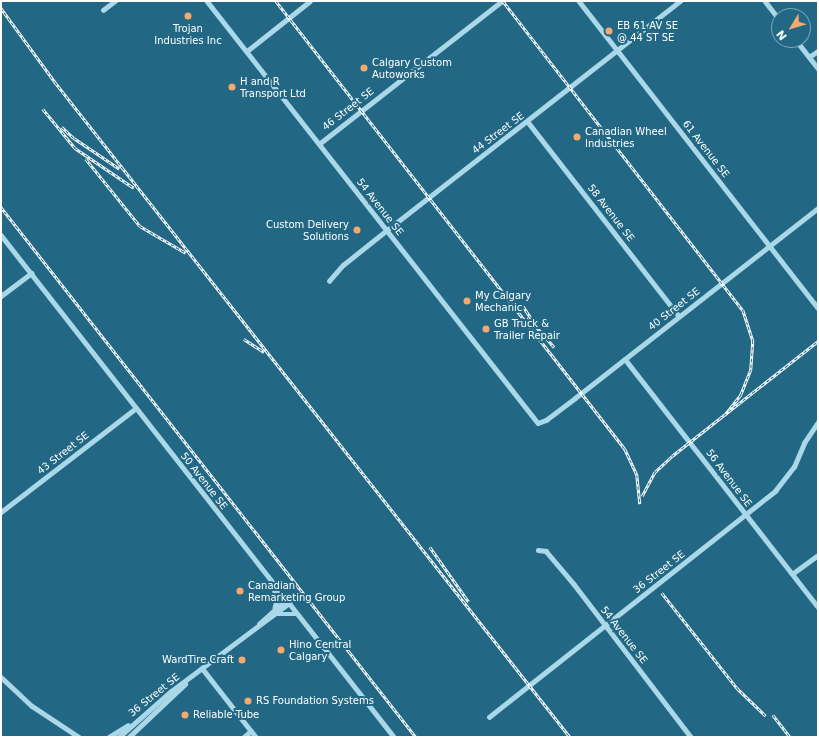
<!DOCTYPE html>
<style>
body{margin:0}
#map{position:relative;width:819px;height:738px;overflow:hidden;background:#226885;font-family:"DejaVu Sans",sans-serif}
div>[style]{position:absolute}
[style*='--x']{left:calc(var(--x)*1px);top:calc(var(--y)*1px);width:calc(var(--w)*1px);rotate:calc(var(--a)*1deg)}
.minor>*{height:4.5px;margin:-2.25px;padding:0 2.25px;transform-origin:2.25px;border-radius:2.25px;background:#abd8e9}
.rail>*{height:2.5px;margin-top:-1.25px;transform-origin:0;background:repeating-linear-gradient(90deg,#226885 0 3px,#fff 0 6px);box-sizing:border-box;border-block:1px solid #fff}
.dots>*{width:11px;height:11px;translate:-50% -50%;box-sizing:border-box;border:2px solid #226885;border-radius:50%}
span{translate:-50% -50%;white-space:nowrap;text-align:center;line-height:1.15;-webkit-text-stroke:4px #226885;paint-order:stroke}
.poi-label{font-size:10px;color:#fff}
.left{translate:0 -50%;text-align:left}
.right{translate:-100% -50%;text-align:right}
.street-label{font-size:10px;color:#fff}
.frame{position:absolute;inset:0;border:2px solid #fff;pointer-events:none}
.north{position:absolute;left:771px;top:8px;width:40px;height:40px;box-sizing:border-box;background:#226885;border:1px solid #7aa4b6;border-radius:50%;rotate:232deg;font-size:11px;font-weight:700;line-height:16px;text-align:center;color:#fff}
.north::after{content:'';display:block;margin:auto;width:14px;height:18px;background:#f4a96e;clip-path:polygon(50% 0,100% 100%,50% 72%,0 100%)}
</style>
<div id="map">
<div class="minor">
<i style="--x:207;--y:1;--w:536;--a:51.89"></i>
<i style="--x:538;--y:423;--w:9;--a:-21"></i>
<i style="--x:546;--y:420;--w:36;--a:-37"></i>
<i style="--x:575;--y:398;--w:308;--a:-38"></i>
<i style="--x:579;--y:1;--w:389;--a:52.1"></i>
<i style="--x:765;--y:1;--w:23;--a:52"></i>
<i style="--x:103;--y:10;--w:15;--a:-37"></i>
<i style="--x:796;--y:40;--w:36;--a:52"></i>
<i style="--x:247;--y:51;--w:80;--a:-38.4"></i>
<i style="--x:809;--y:57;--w:11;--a:-34"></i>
<i style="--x:528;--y:122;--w:246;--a:52.1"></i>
<i style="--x:319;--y:144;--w:232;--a:-38"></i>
<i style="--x:1;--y:235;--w:638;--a:51.94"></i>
<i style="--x:329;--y:281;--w:21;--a:-49"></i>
<i style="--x:343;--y:265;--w:56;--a:-38.5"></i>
<i style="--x:387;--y:230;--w:372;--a:-38"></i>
<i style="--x:1;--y:296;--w:38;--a:-37"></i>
<i style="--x:625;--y:359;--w:314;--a:52.1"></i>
<i style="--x:1;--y:512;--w:170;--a:-37.6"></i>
<i style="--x:538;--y:550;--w:8;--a:7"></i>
<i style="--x:546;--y:551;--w:43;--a:49.7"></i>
<i style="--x:574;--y:584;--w:193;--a:52.6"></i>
<i style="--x:792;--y:574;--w:32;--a:-36"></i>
<i style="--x:273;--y:584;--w:16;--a:76"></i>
<i style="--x:277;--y:600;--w:8;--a:104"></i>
<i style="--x:275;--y:614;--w:22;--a:0"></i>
<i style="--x:259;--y:624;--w:36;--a:-42"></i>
<i style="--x:202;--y:668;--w:88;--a:52"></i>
<i style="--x:1;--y:677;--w:42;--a:43.1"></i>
<i style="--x:32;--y:706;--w:56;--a:33.4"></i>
<i style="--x:489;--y:717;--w:365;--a:-38.3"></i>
<i style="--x:775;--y:491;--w:31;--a:-52"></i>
<i style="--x:794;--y:467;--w:26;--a:-67"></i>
<i style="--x:804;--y:443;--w:25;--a:-56"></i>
<i style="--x:109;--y:737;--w:22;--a:-32"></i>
<i style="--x:119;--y:737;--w:68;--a:-41.4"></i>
<i style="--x:170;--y:692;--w:149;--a:-36.8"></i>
<i style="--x:129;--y:737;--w:77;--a:-43.4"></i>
<i style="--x:244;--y:737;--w:9;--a:-41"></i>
</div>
<div class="rail">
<i style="--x:276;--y:1;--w:568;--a:52.08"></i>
<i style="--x:625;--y:449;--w:29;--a:65"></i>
<i style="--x:637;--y:475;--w:29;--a:84"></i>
<i style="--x:503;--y:1;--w:391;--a:52.2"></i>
<i style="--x:743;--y:310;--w:33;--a:72"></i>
<i style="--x:753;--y:341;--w:29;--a:94"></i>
<i style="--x:751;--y:370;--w:27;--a:112"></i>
<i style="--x:741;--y:395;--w:24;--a:128"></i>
<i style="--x:1;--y:8;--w:92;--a:53.9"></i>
<i style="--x:55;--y:82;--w:833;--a:51.82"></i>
<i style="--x:43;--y:109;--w:50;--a:50.6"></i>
<i style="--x:75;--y:148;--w:71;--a:34.1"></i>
<i style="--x:62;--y:127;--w:16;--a:43"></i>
<i style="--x:74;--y:138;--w:55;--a:34"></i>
<i style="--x:86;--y:159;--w:86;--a:51.1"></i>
<i style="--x:140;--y:226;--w:53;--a:30.4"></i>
<i style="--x:1;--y:207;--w:673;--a:51.94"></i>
<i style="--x:523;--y:306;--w:18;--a:56"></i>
<i style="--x:528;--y:317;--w:40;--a:49"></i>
<i style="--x:244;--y:339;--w:24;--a:33"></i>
<i style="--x:642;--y:496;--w:27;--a:-62"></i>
<i style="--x:655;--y:472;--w:23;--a:-43"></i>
<i style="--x:672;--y:456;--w:186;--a:-38.2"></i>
<i style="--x:430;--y:547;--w:67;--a:54.7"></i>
<i style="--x:662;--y:593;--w:121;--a:51.7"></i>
<i style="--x:737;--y:688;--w:40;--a:44"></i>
<i style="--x:773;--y:715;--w:28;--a:52"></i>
</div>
<div class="dots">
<i style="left:188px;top:16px;background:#f4a96e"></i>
<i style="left:609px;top:31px;background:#f4a96e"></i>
<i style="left:364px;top:68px;background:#f4a96e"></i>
<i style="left:232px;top:87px;background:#f4a96e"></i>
<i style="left:577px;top:137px;background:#f4a96e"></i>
<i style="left:357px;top:230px;background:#f4a96e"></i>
<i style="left:467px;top:301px;background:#f4a96e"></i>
<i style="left:486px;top:329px;background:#f4a96e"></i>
<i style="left:240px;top:591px;background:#f4a96e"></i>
<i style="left:281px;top:650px;background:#f4a96e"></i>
<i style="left:242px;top:660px;background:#f4a96e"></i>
<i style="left:248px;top:701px;background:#f4a96e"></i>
<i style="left:185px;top:715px;background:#f4a96e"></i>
</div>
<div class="poi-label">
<span class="left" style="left:617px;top:31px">EB 61 AV SE<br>@ 44 ST SE</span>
<span style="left:188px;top:34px">Trojan<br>Industries Inc</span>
<span class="left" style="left:372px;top:68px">Calgary Custom<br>Autoworks</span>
<span class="left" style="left:240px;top:87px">H and R<br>Transport Ltd</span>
<span class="left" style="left:585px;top:137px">Canadian Wheel<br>Industries</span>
<span class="right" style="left:349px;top:230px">Custom Delivery<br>Solutions</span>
<span class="left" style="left:475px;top:301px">My Calgary<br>Mechanic</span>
<span class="left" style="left:494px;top:329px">GB Truck &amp;<br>Trailer Repair</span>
<span class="left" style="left:248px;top:591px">Canadian<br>Remarketing Group</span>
<span class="left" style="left:289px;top:650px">Hino Central<br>Calgary</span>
<span class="right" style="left:234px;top:660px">WardTire Craft</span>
<span class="left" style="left:256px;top:701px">RS Foundation Systems</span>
<span class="left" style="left:193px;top:715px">Reliable Tube</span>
</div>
<div class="street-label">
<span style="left:348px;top:109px;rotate:-38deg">46 Street SE</span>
<span style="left:498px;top:133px;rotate:-37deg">44 Street SE</span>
<span style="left:706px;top:149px;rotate:52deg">61 Avenue SE</span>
<span style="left:380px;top:207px;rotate:52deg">54 Avenue SE</span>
<span style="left:611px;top:213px;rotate:52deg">58 Avenue SE</span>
<span style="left:674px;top:309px;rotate:-38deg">40 Street SE</span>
<span style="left:63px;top:453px;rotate:-38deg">43 Street SE</span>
<span style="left:729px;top:478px;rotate:53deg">56 Avenue SE</span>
<span style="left:204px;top:481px;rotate:52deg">50 Avenue SE</span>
<span style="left:659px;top:572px;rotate:-38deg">36 Street SE</span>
<span style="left:624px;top:635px;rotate:52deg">54 Avenue SE</span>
<span style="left:154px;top:695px;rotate:-39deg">36 Street SE</span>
</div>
<div class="frame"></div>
<div class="north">N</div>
</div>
